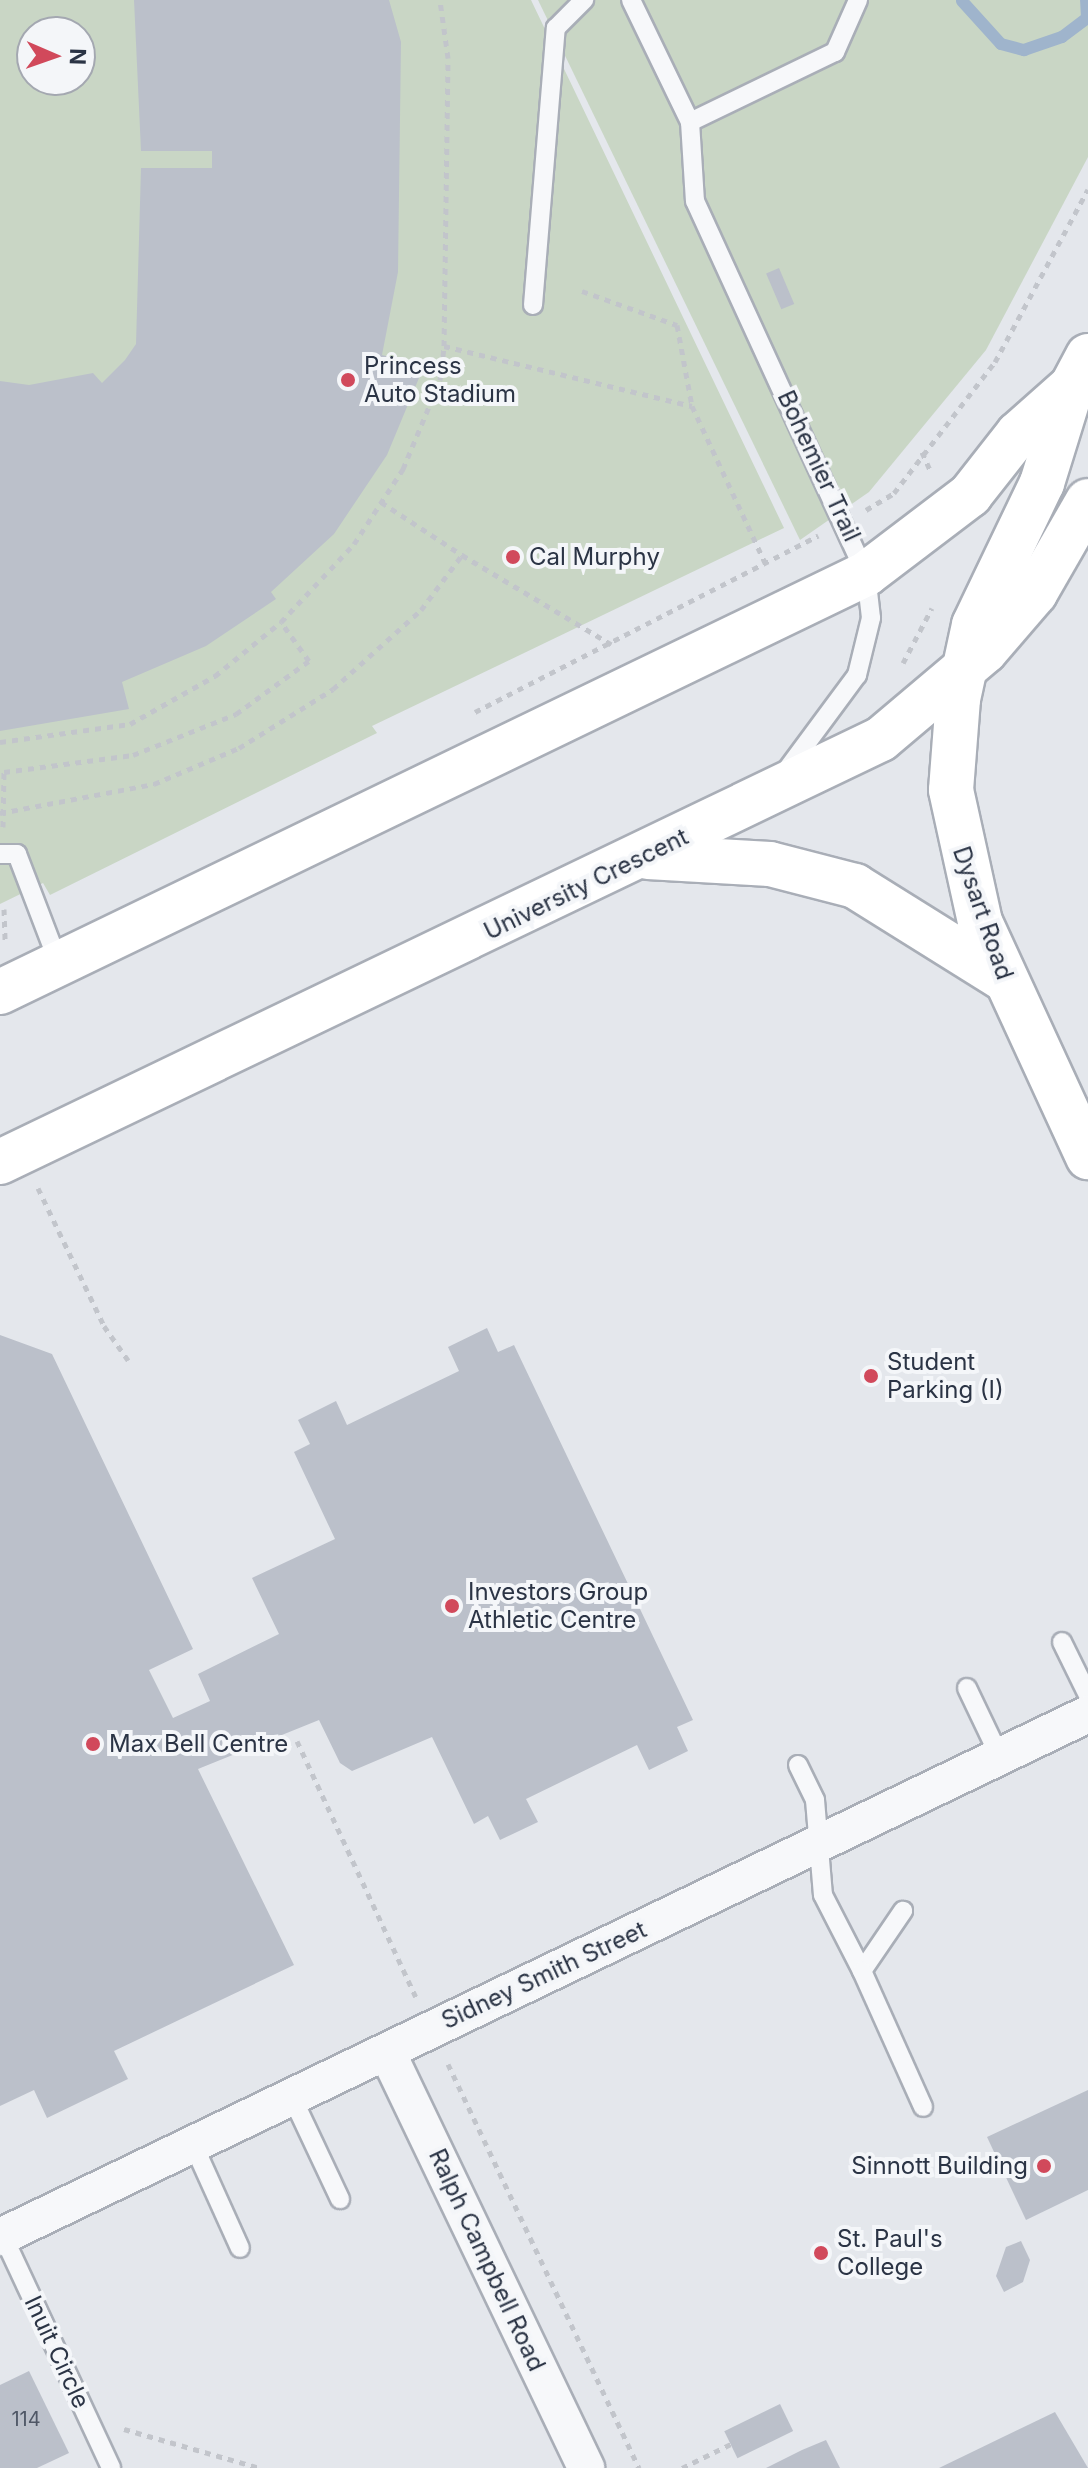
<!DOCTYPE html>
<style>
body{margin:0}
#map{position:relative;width:1088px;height:2468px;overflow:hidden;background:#e4e7ec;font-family:Inter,sans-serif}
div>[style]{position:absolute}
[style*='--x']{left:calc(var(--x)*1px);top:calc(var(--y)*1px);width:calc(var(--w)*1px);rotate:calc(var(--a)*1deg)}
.green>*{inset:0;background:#c9d6c5}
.stream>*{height:12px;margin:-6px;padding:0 6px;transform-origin:6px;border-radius:6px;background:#9fb4cc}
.building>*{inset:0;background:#bbc0ca;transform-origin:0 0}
.path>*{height:5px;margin-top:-2.5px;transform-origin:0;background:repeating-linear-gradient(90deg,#c2c5cb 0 6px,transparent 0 12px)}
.roads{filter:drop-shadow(2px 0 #a9aeb7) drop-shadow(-2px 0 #a9aeb7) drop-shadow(0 2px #a9aeb7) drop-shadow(0 -2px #a9aeb7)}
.lane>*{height:18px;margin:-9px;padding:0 9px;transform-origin:9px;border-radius:9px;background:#f7f8fa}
.street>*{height:36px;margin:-18px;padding:0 18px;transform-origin:18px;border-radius:18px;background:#f7f8fa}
.secondary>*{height:44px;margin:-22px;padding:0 22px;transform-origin:22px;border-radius:22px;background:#fff}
.dots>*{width:22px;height:22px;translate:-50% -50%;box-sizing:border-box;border:4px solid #f4f6f9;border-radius:50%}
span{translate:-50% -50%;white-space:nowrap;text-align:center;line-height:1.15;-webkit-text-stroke:8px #f4f6f9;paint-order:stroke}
.number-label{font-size:20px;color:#4f5766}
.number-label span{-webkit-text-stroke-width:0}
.poi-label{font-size:24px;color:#2b3445}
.left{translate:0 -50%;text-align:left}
.right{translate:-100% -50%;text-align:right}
.street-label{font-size:24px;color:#2b3445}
.north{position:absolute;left:16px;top:16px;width:80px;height:80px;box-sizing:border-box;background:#f4f6f9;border:2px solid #a4a8b1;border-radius:50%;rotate:92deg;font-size:22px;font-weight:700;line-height:32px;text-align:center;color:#2b3445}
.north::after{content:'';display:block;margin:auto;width:28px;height:36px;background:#d1495b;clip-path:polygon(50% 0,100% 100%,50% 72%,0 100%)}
</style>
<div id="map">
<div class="green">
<i style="clip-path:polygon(evenodd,0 0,531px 0,784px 528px,372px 726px,377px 733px,50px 895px,43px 883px,0 904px,0 0,32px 32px,80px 32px,80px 80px,32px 80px,32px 32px)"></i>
<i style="clip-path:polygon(538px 0,1088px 0,1088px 157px,986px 350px,869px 492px,800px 540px)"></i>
</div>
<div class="stream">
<i style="--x:962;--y:1;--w:58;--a:47.8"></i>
<i style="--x:1001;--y:44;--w:24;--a:15"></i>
<i style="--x:1024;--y:50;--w:40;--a:-18.9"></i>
<i style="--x:1062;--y:37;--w:31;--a:-37"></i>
<i style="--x:1087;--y:18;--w:18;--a:-93"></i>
</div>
<div class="building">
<i style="clip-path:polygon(134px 0,389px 0,401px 42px,398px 272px,382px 355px,424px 366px,387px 455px,334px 534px,271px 592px,276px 599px,206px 646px,122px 682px,129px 709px,0 731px,0 381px,29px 385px,93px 373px,102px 383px,125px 360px,136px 344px,141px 168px,212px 168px,212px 151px,141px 151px)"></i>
<i style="left:779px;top:268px;width:39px;height:14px;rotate:67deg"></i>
<i style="clip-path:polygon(487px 1328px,498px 1352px,514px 1345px,693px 1720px,677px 1727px,688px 1751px,649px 1770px,637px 1745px,526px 1799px,538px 1822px,500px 1840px,488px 1816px,474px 1824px,432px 1737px,352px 1771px,340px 1763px,319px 1720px,198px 1769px,294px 1965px,114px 2051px,128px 2079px,47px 2118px,34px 2090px,0 2106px,0 1335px,52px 1354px,193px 1649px,149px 1670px,173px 1718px,210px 1701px,198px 1674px,279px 1634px,252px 1578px,335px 1539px,294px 1452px,310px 1444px,298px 1420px,336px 1401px,347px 1425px,459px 1371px,448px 1347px)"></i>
<i style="clip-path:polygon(1088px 2090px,1088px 2190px,1026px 2220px,987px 2137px)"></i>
<i style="clip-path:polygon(1021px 2241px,1030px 2260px,1023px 2282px,1004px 2292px,996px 2276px,1006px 2247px)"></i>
<i style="clip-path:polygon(29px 2371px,69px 2453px,37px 2468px,0 2468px,0 2385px)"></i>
<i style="left:780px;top:2404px;width:30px;height:62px;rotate:64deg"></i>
<i style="clip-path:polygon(1055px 2412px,1088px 2468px,939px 2468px)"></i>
<i style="clip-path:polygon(826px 2440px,840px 2468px,766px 2468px,802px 2450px)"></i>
</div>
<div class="path">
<i style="--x:582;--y:291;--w:101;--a:19.7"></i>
<i style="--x:677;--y:325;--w:82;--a:79.5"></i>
<i style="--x:692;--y:406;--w:175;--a:65"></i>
<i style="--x:444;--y:346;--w:255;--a:13.6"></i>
<i style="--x:922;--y:452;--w:22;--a:66"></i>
<i style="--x:381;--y:502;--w:97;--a:33.2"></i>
<i style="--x:866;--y:510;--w:33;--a:-31"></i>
<i style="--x:894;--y:493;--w:165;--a:-52.4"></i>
<i style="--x:995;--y:362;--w:196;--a:-61.7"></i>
<i style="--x:903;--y:663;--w:62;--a:-62.2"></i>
<i style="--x:475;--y:712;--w:386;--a:-27.2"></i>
<i style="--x:0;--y:742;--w:131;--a:-7.9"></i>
<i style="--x:130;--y:724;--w:98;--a:-29.5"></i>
<i style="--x:215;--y:676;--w:85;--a:-39.3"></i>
<i style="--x:281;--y:622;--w:107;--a:-46.9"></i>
<i style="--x:354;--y:544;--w:90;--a:-56.8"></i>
<i style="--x:403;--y:469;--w:96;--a:-67.4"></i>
<i style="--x:440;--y:380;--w:34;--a:-83"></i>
<i style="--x:444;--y:346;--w:288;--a:-89.2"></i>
<i style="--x:448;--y:58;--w:59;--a:-97.9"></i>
<i style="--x:0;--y:813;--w:157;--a:-10.7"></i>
<i style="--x:154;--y:784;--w:92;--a:-23"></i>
<i style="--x:239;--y:748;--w:111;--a:-32.1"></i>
<i style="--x:333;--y:689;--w:118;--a:-41.9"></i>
<i style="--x:421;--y:610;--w:69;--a:-53.3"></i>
<i style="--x:462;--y:555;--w:174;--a:30.9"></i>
<i style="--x:3;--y:827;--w:55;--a:-89"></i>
<i style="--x:4;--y:772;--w:130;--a:-7.5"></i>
<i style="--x:133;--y:755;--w:111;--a:-21.7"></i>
<i style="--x:236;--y:714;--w:90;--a:-36"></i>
<i style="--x:309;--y:661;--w:48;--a:-125.7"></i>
<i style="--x:4;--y:909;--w:33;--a:88"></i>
<i style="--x:38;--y:1188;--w:153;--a:64.4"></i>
<i style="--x:104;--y:1326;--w:42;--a:54.8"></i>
<i style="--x:297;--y:1741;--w:282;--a:65.1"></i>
<i style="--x:448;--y:2064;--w:447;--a:64.7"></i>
<i style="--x:124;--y:2429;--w:141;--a:16"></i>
<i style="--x:682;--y:2468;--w:55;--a:-26.1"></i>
</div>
<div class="roads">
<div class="lane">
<i style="--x:631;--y:0;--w:136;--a:64.2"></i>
<i style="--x:690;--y:122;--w:79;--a:86.4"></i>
<i style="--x:695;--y:201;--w:410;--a:65.4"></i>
<i style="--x:866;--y:574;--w:44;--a:83.5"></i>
<i style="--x:871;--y:618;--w:59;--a:103.8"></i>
<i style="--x:857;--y:675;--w:119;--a:126.5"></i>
<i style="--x:690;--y:122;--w:161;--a:-25.8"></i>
<i style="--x:835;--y:52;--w:57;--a:-66.1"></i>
<i style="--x:533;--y:305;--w:278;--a:-85.3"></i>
<i style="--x:556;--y:28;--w:40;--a:-45"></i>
<i style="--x:0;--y:854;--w:17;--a:0"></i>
<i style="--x:17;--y:854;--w:118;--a:69.1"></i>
<i style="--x:1062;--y:1642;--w:59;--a:63.9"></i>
<i style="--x:967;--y:1688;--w:74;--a:64.5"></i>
<i style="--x:798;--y:1765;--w:39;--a:64"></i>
<i style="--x:815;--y:1800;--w:95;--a:85.2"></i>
<i style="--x:823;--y:1895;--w:85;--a:62.8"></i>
<i style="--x:862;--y:1971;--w:73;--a:-55.7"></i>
<i style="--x:862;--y:1971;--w:149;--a:65.8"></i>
<i style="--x:292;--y:2097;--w:113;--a:64.8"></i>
<i style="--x:193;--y:2144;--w:114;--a:65.7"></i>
<i style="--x:3;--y:2236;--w:256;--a:65"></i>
</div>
<div class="street">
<i style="--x:387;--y:2052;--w:461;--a:64.4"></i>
<i style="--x:0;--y:2237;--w:1207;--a:-25.67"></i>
</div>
<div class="secondary">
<i style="--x:1072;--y:386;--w:102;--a:107.2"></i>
<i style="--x:1042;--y:483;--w:157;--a:115.6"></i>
<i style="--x:974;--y:625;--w:76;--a:102.2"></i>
<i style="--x:958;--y:699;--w:91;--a:94.4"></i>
<i style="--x:951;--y:790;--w:135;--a:77.6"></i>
<i style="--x:980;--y:922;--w:259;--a:65.3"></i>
<i style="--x:648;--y:857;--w:122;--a:3.3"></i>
<i style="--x:770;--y:864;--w:88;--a:14.5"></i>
<i style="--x:855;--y:886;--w:176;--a:32"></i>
<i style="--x:0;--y:992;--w:962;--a:-25.77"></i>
<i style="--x:866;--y:574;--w:131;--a:-37.2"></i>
<i style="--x:970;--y:495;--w:78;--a:-51.8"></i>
<i style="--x:1018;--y:434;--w:72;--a:-41.6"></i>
<i style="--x:1072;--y:386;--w:34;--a:-62"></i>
<i style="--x:0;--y:1162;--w:977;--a:-25.65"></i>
<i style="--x:881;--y:739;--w:136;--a:-40.2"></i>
<i style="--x:985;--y:651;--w:77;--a:-49.2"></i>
<i style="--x:1035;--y:593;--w:106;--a:-60.1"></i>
</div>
</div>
<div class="dots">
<i style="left:348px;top:380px;background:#d1495b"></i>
<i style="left:513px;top:557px;background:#d1495b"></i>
<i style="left:871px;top:1376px;background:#d1495b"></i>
<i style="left:452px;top:1606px;background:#d1495b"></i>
<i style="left:93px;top:1744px;background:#d1495b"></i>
<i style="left:1044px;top:2166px;background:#d1495b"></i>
<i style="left:821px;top:2253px;background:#d1495b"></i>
</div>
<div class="number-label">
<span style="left:26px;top:2419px">114</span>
</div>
<div class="poi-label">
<span class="left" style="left:364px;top:380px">Princess<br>Auto Stadium</span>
<span class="left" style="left:529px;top:557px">Cal Murphy</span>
<span class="left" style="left:887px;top:1376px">Student<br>Parking (I)</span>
<span class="left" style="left:468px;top:1606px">Investors Group<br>Athletic Centre</span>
<span class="left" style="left:109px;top:1744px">Max Bell Centre</span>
<span class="right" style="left:1028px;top:2166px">Sinnott Building</span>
<span class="left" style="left:837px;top:2253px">St. Paul's<br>College</span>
</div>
<div class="street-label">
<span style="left:819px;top:466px;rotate:65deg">Bohemier Trail</span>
<span style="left:586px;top:884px;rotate:-26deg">University Crescent</span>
<span style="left:983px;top:913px;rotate:71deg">Dysart Road</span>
<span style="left:544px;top:1975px;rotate:-25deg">Sidney Smith Street</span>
<span style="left:487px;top:2260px;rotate:65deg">Ralph Campbell Road</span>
<span style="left:57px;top:2352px;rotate:65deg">Inuit Circle</span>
</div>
<div class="north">N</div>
</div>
